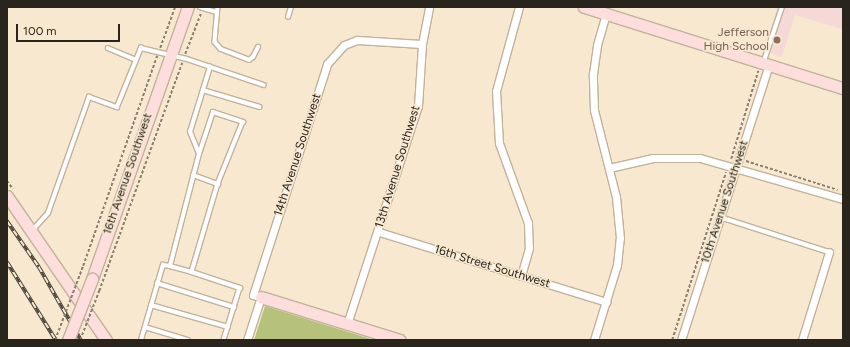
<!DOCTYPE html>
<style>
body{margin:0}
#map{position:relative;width:850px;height:347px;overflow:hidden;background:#f8e8d0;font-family:Figtree,sans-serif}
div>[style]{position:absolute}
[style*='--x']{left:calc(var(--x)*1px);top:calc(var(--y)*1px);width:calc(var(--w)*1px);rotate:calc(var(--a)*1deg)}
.education>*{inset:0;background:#f4d9d6}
.green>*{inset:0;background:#b6c17b}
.path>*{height:1.5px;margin-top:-0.75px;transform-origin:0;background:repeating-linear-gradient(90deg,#897f6f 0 3px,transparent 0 5px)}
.roads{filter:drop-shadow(1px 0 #c1b29b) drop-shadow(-1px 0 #c1b29b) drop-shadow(0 1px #c1b29b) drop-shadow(0 -1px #c1b29b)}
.lane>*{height:3.5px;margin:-1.75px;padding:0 1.75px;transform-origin:1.75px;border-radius:1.75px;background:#fff}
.street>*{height:7px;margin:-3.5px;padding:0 3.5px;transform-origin:3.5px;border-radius:3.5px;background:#fff}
.secondary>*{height:11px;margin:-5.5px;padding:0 5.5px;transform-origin:5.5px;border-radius:5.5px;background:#fddedc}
.rail>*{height:3.5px;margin-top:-1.75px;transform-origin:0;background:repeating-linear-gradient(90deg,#f8e8d0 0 6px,#4c453a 0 12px);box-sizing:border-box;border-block:1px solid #4c453a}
.path-bridge>*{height:1.5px;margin-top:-0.75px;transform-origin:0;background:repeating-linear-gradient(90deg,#897f6f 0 3px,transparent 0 5px)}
.bridges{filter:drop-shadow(1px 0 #c1b29b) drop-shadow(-1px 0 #c1b29b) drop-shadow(0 1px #c1b29b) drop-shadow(0 -1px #c1b29b)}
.secondary-bridge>*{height:11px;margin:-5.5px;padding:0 5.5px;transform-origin:5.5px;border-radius:5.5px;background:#fddedc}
.dots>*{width:11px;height:11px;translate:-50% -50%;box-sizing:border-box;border:2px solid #f8e8d0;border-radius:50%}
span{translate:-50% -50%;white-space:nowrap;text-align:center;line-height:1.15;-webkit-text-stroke:3px #f8e8d0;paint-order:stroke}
.education-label{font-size:12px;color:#785e54}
.right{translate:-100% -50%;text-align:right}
.street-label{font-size:12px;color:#2a251c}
.frame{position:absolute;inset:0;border:8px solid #2a251c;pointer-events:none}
.scale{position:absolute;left:16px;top:24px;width:104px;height:18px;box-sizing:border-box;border:2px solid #2a251c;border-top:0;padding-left:5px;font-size:12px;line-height:14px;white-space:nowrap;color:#2a251c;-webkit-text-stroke:3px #f8e8d0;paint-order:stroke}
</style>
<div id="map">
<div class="education">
<i style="clip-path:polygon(771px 7px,843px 7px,843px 25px,842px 29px,795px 15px,782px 57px,764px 51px,777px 9px)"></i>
</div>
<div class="green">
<i style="clip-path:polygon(265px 306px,374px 340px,254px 340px)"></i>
</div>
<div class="path">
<i style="--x:160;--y:48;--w:44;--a:-69.9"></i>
<i style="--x:185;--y:54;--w:44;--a:-68.7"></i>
<i style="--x:731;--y:159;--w:92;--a:-72.9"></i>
<i style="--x:746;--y:161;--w:96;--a:17.5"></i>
<i style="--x:7;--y:181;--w:10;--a:53"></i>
<i style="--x:83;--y:266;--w:223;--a:-70.6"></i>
<i style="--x:99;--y:291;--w:243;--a:-70"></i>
<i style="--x:672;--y:340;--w:176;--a:-72.2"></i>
</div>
<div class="roads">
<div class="lane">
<i style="--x:200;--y:7;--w:17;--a:17"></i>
<i style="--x:218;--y:7;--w:35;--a:95"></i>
<i style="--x:215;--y:42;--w:9;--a:49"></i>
<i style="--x:221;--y:49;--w:30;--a:21"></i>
<i style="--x:249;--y:60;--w:5;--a:-37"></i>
<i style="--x:253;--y:57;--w:11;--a:-63"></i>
<i style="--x:288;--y:17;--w:10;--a:-73"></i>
<i style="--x:108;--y:48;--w:30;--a:23"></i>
<i style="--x:764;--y:61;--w:57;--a:-71.6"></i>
<i style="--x:203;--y:90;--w:59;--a:16.6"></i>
<i style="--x:199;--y:154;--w:24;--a:-112"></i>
<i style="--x:190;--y:132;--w:68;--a:-72.9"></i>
<i style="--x:193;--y:175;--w:27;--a:20"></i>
<i style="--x:720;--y:217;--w:114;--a:17.8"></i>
<i style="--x:32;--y:231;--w:24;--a:-48"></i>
<i style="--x:48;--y:213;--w:123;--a:-70.5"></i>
<i style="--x:89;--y:97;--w:30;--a:20"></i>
<i style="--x:117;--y:107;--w:64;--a:-67.9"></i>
<i style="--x:141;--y:48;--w:47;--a:13.4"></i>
<i style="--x:187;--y:59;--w:81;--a:18.7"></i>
<i style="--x:170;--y:266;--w:23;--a:15"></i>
<i style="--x:157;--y:283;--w:81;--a:17.3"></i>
<i style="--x:151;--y:305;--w:80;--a:15.9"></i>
<i style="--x:145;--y:327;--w:45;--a:16.8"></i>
<i style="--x:141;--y:340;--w:78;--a:-73.7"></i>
<i style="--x:163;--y:265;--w:7;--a:8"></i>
<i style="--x:170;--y:266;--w:116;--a:-75.5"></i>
<i style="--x:199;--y:154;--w:44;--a:-71.6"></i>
<i style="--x:213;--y:112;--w:32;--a:18"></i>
<i style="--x:243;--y:122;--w:67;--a:112"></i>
<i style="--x:218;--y:184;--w:92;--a:106.5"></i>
<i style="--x:192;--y:272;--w:51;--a:18.4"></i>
<i style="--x:240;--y:288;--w:54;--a:107.1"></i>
</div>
<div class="street">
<i style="--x:519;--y:7;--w:87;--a:105.3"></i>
<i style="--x:496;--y:91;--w:52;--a:86.7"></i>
<i style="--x:499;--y:143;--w:85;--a:70.1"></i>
<i style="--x:528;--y:223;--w:25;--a:88"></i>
<i style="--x:529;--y:248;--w:29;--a:106"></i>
<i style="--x:609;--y:168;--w:45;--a:-12.8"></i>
<i style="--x:653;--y:158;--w:47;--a:0"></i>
<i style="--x:700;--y:158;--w:149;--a:16"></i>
<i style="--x:379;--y:232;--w:238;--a:17.1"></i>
<i style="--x:347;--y:324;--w:229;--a:-72"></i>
<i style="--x:418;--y:106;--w:62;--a:-86.3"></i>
<i style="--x:422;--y:44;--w:38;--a:-79"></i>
<i style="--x:247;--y:340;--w:45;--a:-72"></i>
<i style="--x:261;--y:297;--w:8;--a:-166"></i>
<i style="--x:253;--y:295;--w:243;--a:-72.2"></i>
<i style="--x:327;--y:64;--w:25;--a:-48"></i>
<i style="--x:344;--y:45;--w:14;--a:-21"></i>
<i style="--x:357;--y:40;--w:65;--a:3.5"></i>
<i style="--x:594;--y:340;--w:78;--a:-73"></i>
<i style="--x:617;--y:265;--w:27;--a:-84"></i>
<i style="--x:620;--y:238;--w:41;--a:-95.6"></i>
<i style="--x:616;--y:197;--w:90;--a:-104.2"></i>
<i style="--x:594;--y:110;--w:36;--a:-92"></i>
<i style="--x:593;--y:74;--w:29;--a:-82"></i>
<i style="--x:597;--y:45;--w:32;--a:-74"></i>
<i style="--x:681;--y:340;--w:289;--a:-72.3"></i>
<i style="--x:802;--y:340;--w:92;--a:-72.9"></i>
</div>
<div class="secondary">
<i style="--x:584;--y:7;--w:271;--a:17.4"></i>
<i style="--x:7;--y:196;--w:175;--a:55.5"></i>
<i style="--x:92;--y:279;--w:288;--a:-70.6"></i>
<i style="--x:261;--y:297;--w:145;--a:17.2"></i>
</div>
</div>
<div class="rail">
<i style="--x:7;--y:221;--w:56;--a:55.2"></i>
<i style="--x:39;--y:267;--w:84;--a:60.1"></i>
<i style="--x:7;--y:262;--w:92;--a:57.9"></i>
</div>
<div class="path-bridge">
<i style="--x:55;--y:340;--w:79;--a:-69.3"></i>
<i style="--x:80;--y:340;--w:53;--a:-68.8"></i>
</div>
<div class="bridges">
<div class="secondary-bridge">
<i style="--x:68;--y:340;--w:66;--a:-68.5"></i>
</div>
</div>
<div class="dots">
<i style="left:777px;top:40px;background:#8d6e63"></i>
</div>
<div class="education-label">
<span class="right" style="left:769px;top:40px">Jefferson<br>High School</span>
</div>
<div class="street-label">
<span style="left:298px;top:155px;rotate:-72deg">14th Avenue Southwest</span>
<span style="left:398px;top:167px;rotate:-73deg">13th Avenue Southwest</span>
<span style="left:128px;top:174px;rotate:-71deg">16th Avenue Southwest</span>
<span style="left:725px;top:202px;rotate:-72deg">10th Avenue Southwest</span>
<span style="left:492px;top:267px;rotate:17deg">16th Street Southwest</span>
</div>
<div class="frame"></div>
<div class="scale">100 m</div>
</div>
